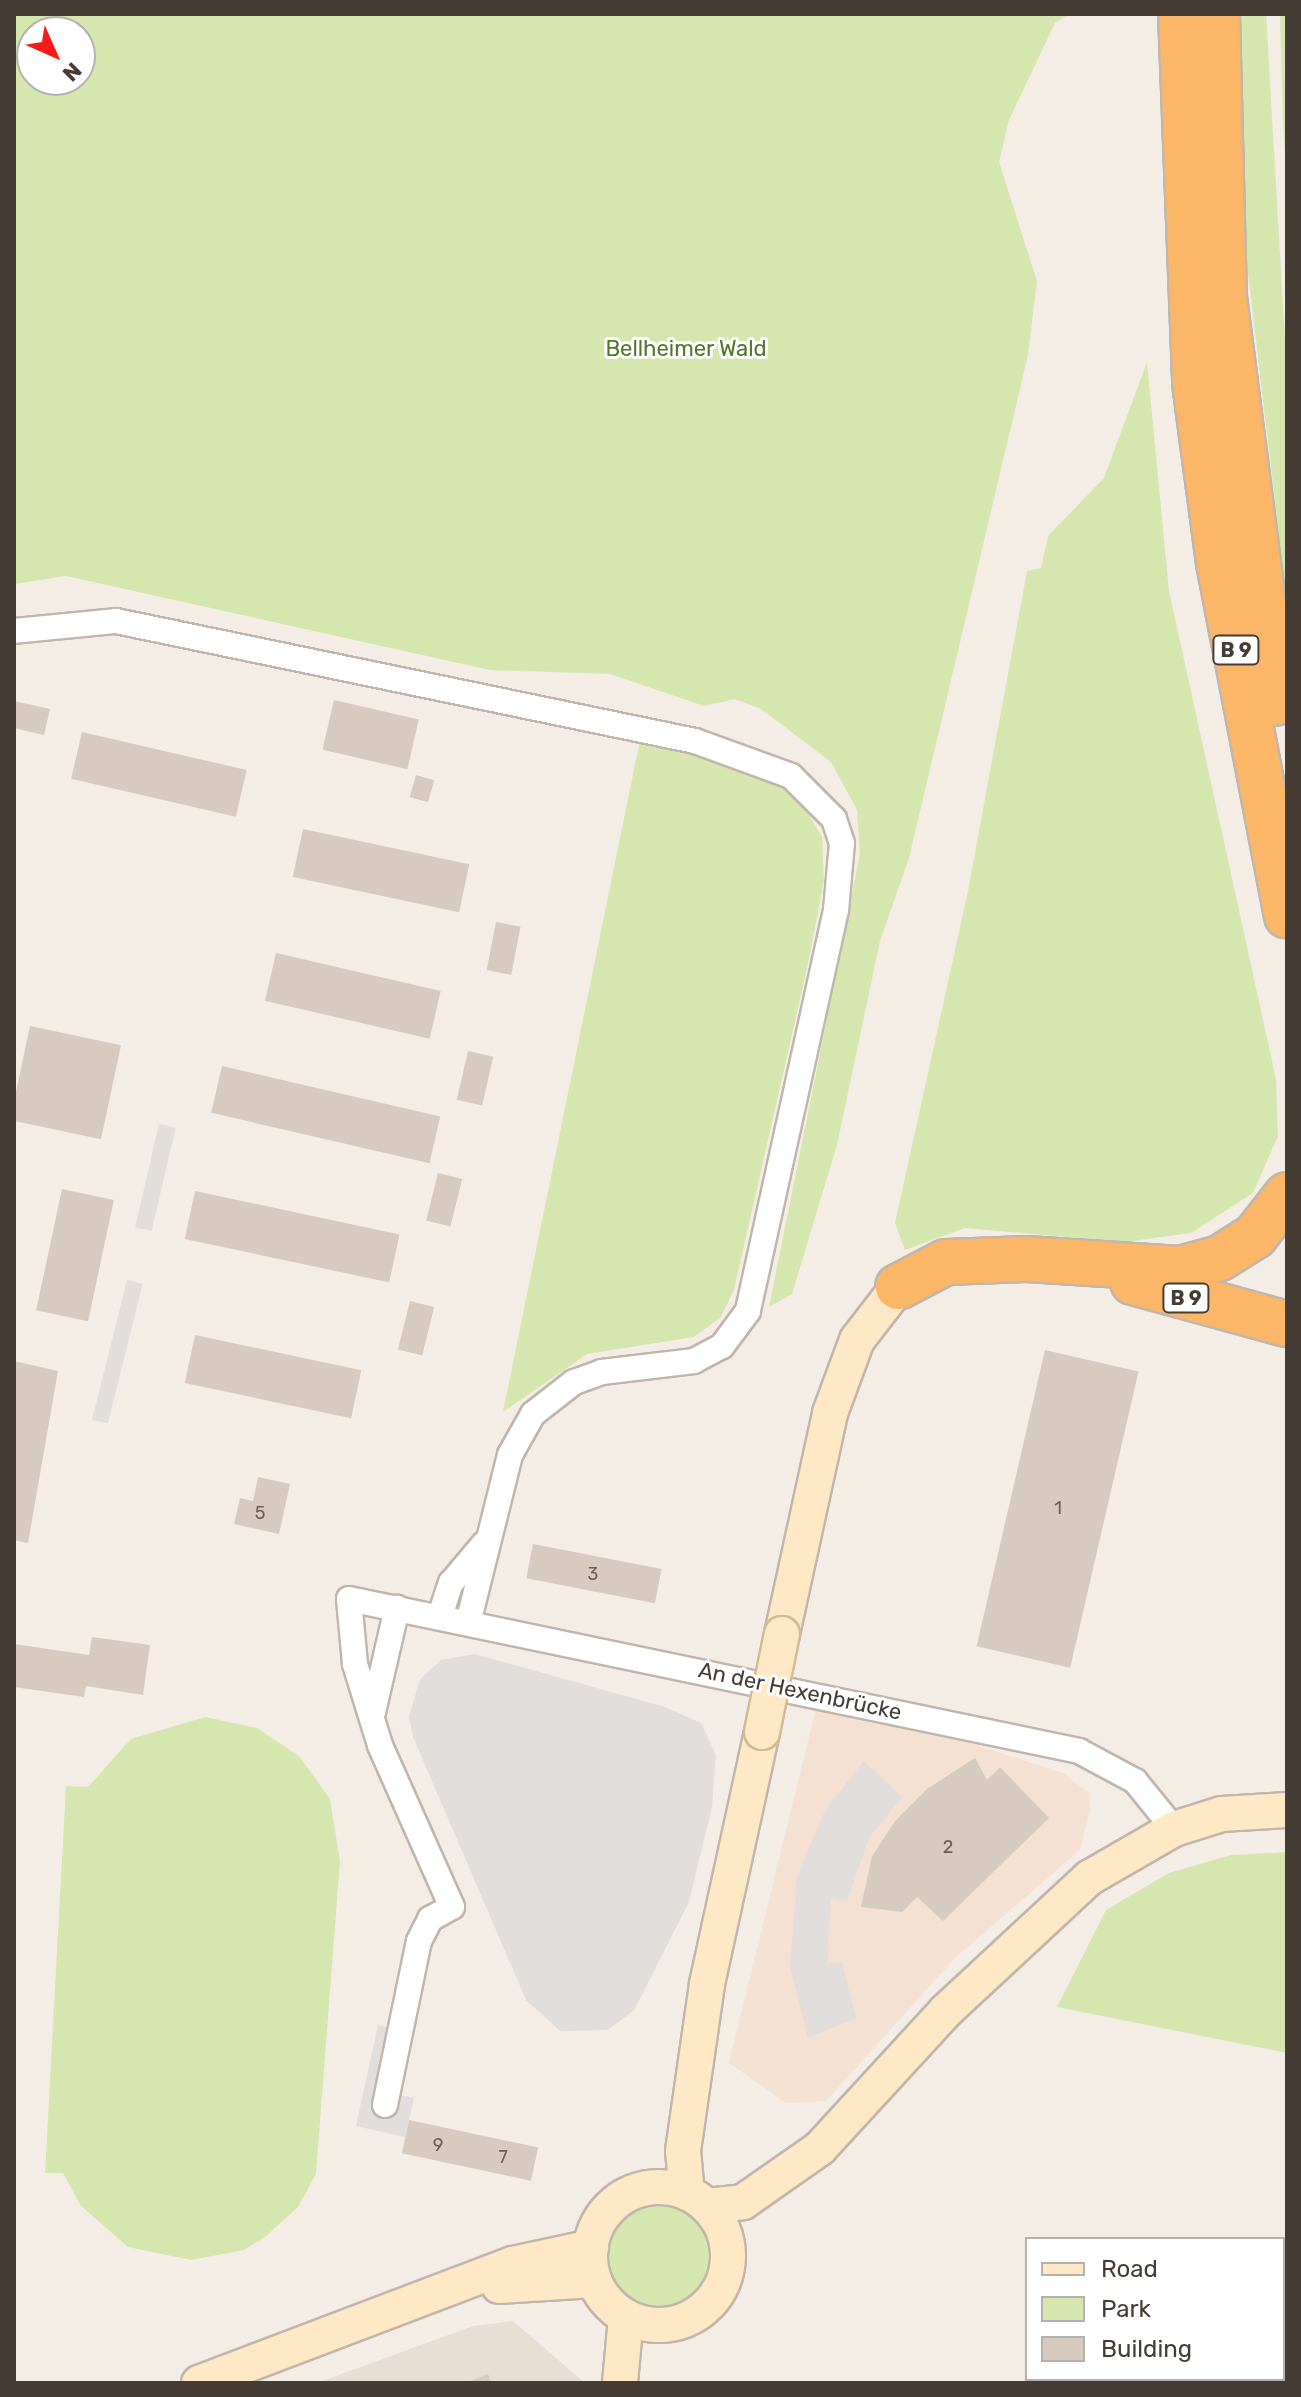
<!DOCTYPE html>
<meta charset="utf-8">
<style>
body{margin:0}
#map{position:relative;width:1301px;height:2397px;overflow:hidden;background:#f3ede6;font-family:Rubik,sans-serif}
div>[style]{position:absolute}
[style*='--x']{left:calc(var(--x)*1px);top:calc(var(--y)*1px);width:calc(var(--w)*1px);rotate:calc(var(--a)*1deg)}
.residential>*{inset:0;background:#e7ded4}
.commercial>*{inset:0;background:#f5e1d1}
.green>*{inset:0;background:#d5e7af}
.round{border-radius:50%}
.parking>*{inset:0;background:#e1dedb;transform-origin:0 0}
.building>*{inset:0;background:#d7cabe;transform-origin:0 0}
.roads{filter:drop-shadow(2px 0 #c1b6ac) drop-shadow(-2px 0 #c1b6ac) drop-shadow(0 2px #c1b6ac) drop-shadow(0 -2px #c1b6ac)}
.street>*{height:24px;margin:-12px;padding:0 12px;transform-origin:12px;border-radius:12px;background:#fff}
.secondary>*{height:34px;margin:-17px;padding:0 17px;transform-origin:17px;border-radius:17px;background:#fee8c5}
.secondary>.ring{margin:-17px;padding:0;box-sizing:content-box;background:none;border:34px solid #fee8c5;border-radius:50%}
.highway>*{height:44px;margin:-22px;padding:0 22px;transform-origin:22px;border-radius:22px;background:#fcb668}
.bridges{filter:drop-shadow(2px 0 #d2ba96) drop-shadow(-2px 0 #d2ba96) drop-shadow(0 2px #d2ba96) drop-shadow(0 -2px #d2ba96)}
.secondary-bridge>*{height:34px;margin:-17px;padding:0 17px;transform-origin:17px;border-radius:17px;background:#fee8c5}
span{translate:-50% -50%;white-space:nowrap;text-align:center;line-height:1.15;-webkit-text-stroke:6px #fff;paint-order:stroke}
.number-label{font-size:18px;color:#6a6057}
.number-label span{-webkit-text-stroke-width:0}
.shield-label span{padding:2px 6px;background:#fff;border:2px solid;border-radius:6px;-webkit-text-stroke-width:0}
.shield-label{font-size:20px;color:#453d35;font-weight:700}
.park-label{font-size:22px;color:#517629}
.street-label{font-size:22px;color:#453d35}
.frame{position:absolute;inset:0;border:16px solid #453d35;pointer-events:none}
.legend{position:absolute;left:1025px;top:2237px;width:260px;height:144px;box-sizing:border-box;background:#fff;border:2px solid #b5b1ae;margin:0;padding:10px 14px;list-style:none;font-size:24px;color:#453d35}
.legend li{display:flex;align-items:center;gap:16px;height:40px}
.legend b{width:40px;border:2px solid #b5b1ae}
.north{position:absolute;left:16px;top:16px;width:80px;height:80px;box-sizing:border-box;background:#fff;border:2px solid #b5b1ae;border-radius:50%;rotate:135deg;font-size:22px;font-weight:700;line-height:32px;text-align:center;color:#453d35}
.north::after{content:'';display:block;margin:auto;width:28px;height:36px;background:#f71b19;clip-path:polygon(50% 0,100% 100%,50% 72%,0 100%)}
</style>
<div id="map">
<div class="residential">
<i style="clip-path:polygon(513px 2321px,585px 2383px,317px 2383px,473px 2326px)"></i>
</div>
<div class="commercial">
<i style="clip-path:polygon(816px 1708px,954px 1738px,1063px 1773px,1089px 1793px,1090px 1810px,1080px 1850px,956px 1957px,826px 2101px,786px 2103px,729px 2063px)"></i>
</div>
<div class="green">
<i style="clip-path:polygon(evenodd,14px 14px,1069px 14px,1055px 23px,1009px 120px,999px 162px,1037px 281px,1028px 355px,909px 858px,880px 941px,837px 1145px,792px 1294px,769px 1307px,860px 854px,857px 810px,831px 762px,761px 709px,735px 699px,704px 706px,610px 674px,490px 670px,66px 576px,14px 584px,14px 14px,80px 32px,80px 80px,32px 80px,32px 32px,80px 32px)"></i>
<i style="clip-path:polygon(1237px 14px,1266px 14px,1287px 374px,1287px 604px,1241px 213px)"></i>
<i style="clip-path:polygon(1280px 14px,1287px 14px,1287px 179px,1283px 125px)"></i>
<i style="clip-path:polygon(1147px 362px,1169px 591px,1276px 1079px,1278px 1136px,1253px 1193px,1191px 1233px,1124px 1242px,965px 1228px,905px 1250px,895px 1223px,968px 891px,1027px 571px,1041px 568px,1048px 536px,1104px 478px)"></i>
<i style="clip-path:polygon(640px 740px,736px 763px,777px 782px,805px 808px,822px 837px,824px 880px,808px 964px,734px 1290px,721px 1317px,694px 1337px,587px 1354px,503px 1412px)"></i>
<i style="clip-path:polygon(205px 1717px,257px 1728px,299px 1756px,330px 1799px,340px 1861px,316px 2174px,298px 2207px,265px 2237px,244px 2250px,191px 2260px,128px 2247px,81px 2206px,63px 2173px,45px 2173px,66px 1786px,88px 1787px,131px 1739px)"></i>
<i style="clip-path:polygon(1287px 1852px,1287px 2053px,1057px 2007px,1106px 1910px,1169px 1873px,1231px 1855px)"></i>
<i class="round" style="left:605px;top:2201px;width:108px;height:108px"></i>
</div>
<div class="parking">
<i style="left:159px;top:1124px;width:17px;height:106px;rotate:13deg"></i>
<i style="left:127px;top:1280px;width:16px;height:144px;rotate:14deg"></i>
<i style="clip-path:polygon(475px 1654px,665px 1707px,701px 1723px,716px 1755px,712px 1807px,689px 1902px,634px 2010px,608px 2030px,560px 2031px,526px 2000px,413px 1737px,409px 1717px,420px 1679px,441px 1660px)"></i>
<i style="clip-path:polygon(864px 1761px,902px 1797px,869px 1838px,847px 1901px,831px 1898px,827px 1963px,842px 1962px,856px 2018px,808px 2038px,790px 1966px,797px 1877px,825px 1810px)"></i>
<i style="clip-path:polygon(378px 2025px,408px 2032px,395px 2094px,414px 2098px,405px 2137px,356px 2126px)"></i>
</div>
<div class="building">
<i style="left:334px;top:700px;width:87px;height:51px;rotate:13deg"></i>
<i style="clip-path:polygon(14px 701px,50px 709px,44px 735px,14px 728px)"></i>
<i style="left:82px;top:732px;width:169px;height:48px;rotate:13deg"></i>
<i style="left:416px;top:775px;width:19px;height:23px;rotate:16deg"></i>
<i style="left:303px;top:829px;width:170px;height:49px;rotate:12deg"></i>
<i style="left:496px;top:922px;width:25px;height:49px;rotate:11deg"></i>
<i style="left:276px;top:953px;width:169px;height:49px;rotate:13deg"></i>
<i style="left:30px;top:1026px;width:93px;height:96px;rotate:12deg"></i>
<i style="left:468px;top:1051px;width:26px;height:50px;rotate:13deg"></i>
<i style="left:222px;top:1066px;width:224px;height:48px;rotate:13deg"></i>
<i style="left:438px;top:1173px;width:25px;height:49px;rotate:14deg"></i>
<i style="left:62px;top:1189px;width:53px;height:124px;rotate:12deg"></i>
<i style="left:195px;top:1191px;width:209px;height:49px;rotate:12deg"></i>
<i style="left:410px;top:1301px;width:25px;height:50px;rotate:14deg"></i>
<i style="left:195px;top:1335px;width:170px;height:49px;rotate:12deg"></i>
<i style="left:1045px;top:1350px;width:96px;height:304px;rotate:13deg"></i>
<i style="clip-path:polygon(14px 1361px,58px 1371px,28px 1543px,14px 1540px)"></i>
<i style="clip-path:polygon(258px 1477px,290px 1484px,279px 1534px,234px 1524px,240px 1498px,253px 1501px)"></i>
<i style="left:533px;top:1544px;width:131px;height:35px;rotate:11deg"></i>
<i style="clip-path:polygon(92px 1637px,150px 1645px,143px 1695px,86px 1686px,84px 1697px,14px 1687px,14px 1644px,89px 1655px)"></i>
<i style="clip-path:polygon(975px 1758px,987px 1780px,1000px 1767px,1049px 1818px,943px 1921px,917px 1897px,902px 1912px,861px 1907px,872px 1856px,895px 1821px,927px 1789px)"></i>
<i style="left:409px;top:2120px;width:132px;height:34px;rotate:12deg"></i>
<i style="clip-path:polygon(488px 2374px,491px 2383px,466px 2383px)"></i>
</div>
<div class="roads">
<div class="street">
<i style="--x:14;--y:631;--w:102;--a:-5.6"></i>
<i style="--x:116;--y:621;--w:591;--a:11.71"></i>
<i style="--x:695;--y:741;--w:102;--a:20"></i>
<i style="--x:791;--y:776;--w:61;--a:45"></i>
<i style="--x:834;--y:819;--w:25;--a:72"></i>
<i style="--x:842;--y:843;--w:67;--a:95.1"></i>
<i style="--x:836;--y:910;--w:411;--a:102.4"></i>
<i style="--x:748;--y:1311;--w:44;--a:126.6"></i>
<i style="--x:722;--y:1346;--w:32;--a:152"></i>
<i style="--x:694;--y:1361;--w:93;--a:173.2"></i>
<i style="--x:602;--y:1372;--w:30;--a:160"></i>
<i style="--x:574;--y:1382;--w:52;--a:142"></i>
<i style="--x:533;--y:1414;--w:47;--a:119.3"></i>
<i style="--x:510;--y:1455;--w:170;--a:104"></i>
<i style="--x:440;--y:1616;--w:35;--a:-72"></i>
<i style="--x:451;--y:1583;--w:51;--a:-49.8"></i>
<i style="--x:373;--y:1712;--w:107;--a:-77"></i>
<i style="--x:385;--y:2105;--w:167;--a:-78.3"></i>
<i style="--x:419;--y:1941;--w:25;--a:-63"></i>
<i style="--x:430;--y:1919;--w:25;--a:-29"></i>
<i style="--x:452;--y:1907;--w:177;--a:-114"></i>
<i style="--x:380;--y:1745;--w:85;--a:-107.2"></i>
<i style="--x:355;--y:1664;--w:65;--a:-95.3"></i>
<i style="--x:349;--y:1599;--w:746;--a:11.76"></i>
<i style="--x:1079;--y:1751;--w:64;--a:28.2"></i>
<i style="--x:1135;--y:1781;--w:62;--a:50.9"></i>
</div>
<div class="secondary">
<i style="--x:782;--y:1634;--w:226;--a:-77.7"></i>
<i style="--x:830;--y:1413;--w:78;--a:-69.7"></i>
<i style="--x:857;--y:1340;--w:67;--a:-52.3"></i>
<i class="ring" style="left:590px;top:2187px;width:104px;height:104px"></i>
<i style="--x:687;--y:2193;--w:42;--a:-95.4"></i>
<i style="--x:683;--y:2151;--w:169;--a:-81.8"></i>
<i style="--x:707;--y:1984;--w:258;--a:-77.7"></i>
<i style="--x:707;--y:2206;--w:36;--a:-6"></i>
<i style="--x:743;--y:2202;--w:94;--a:-35"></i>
<i style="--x:820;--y:2148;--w:188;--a:-47.4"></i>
<i style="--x:947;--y:2010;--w:194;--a:-42.9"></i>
<i style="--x:1089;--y:1878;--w:98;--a:-30"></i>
<i style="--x:1174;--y:1829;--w:50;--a:-17.4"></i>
<i style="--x:1222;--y:1814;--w:65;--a:-3.5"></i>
<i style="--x:499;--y:2286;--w:95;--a:-3.6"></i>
<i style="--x:199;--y:2383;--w:335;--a:-20.8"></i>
<i style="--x:512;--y:2264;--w:81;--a:-12.1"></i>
<i style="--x:620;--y:2383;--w:66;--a:-84.8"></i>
</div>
<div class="highway">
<i style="--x:1181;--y:14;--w:369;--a:87.8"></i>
<i style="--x:1195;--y:383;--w:182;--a:82.4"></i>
<i style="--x:1219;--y:563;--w:359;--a:79.1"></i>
<i style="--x:1217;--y:14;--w:283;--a:88.6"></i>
<i style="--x:1224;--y:297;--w:409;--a:82.7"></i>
<i style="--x:1133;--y:1282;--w:160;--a:15.3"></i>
<i style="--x:898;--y:1287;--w:54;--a:-27.5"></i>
<i style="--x:946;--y:1262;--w:81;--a:-2.1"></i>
<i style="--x:1027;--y:1259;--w:153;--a:3.7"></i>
<i style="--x:1180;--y:1269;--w:41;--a:-15.4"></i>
<i style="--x:1220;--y:1258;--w:41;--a:-32.2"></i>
<i style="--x:1255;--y:1236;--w:52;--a:-52"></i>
</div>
</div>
<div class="bridges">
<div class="secondary-bridge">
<i style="--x:762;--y:1732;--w:100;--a:-78.5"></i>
</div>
</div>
<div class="number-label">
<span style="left:1058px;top:1508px">1</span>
<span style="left:260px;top:1513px">5</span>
<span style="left:593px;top:1574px">3</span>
<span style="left:948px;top:1847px">2</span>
<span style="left:438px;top:2145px">9</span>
<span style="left:503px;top:2157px">7</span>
</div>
<div class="shield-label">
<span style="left:1236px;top:650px">B 9</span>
<span style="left:1186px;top:1298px">B 9</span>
</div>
<div class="park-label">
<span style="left:686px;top:349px">Bellheimer Wald</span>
</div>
<div class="street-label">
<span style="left:800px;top:1691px;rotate:12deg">An der Hexenbrücke</span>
</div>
<div class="frame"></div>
<ul class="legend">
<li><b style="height:10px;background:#fee8c5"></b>Road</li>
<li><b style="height:22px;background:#d5e7af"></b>Park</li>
<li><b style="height:22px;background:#d7cabe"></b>Building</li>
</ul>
<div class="north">N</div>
</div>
